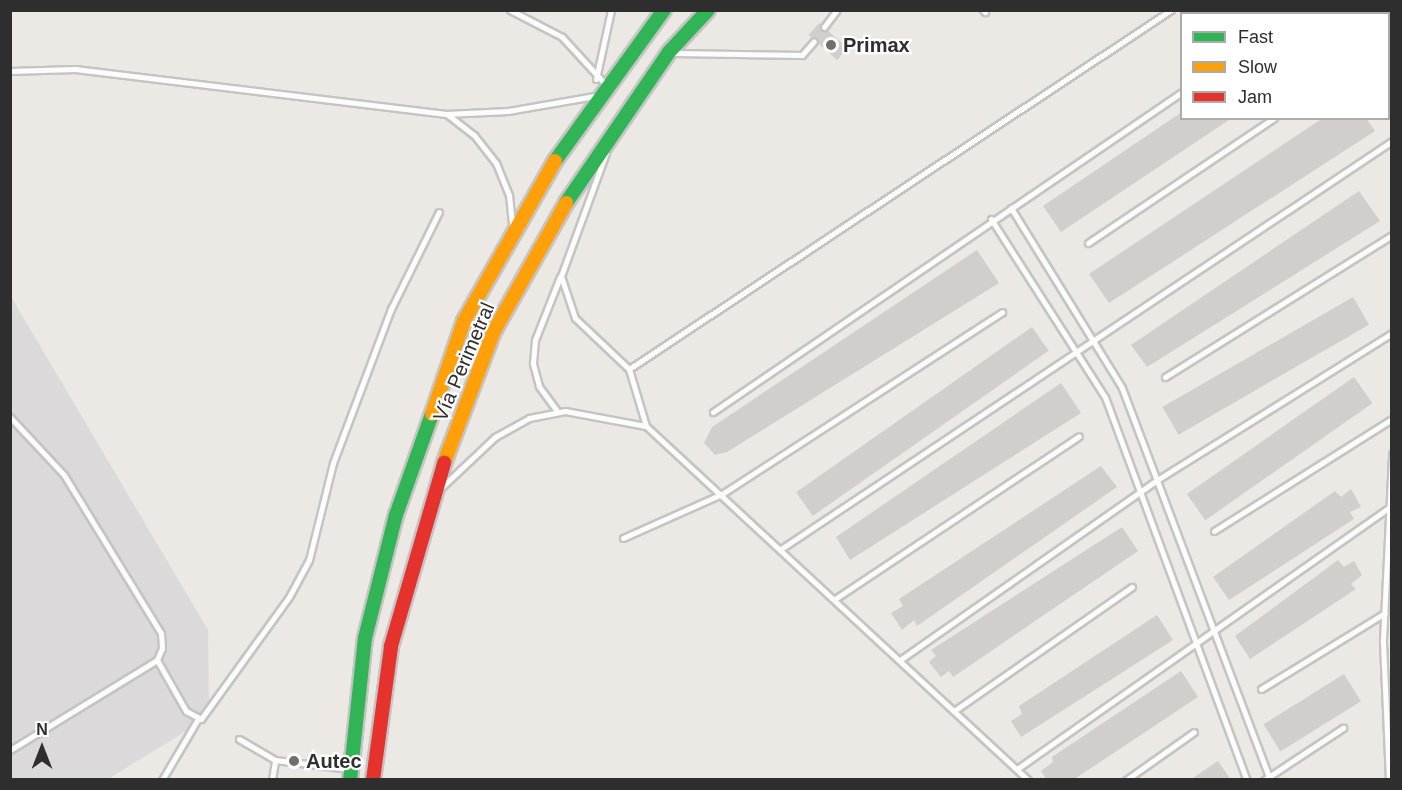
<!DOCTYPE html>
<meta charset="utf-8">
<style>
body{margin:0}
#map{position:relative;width:1402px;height:790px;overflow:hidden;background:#ece8e4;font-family:Arial,sans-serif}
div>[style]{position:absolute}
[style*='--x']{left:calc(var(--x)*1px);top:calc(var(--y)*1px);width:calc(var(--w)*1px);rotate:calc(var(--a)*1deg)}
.industrial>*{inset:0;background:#dcd9db}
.building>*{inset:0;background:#d1cecb;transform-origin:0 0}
.roads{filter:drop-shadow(2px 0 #c5c4c5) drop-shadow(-2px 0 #c5c4c5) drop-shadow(0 2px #c5c4c5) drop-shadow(0 -2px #c5c4c5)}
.lane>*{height:5px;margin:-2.5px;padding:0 2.5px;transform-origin:2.5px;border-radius:2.5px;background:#fcfcfb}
.fast>*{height:14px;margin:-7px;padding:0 7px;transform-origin:7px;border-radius:7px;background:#30b455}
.slow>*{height:14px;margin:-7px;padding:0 7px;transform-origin:7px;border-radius:7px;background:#ff9f0a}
.jam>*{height:14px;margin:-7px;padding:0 7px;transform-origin:7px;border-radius:7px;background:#e5322d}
.dots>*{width:16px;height:16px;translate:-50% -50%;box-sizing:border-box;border:3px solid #fff;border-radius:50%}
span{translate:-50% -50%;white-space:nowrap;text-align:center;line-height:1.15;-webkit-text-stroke:4.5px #fff;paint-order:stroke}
.poi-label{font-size:20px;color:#2e2e2e;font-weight:700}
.left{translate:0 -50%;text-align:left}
.street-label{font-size:20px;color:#2e2e2e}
.frame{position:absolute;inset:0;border:12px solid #2e2e2e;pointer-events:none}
.legend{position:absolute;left:1180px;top:12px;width:210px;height:108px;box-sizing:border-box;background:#fff;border:2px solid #ababab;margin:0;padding:8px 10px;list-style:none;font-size:18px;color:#2e2e2e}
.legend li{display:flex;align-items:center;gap:12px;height:30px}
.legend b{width:30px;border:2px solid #ababab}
.north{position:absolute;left:12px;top:718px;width:60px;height:60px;-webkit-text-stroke:4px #fff;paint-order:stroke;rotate:0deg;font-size:16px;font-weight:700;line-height:24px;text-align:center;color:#2e2e2e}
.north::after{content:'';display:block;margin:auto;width:21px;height:27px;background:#2e2e2e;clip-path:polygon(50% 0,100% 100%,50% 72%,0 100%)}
</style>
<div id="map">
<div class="industrial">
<i style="clip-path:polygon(10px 295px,208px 630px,209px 717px,108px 779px,11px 779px)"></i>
</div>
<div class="building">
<i style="left:819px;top:23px;width:38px;height:16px;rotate:41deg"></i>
<i style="clip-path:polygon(1182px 112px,1182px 118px,1232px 118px,1061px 232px,1043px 206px)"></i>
<i style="clip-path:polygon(1323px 118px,1366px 118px,1375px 131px,1109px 303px,1089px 274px)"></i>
<i style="clip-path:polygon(1359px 191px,1380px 221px,1147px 367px,1131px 345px)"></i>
<i style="clip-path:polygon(977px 250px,999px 283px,727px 452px,715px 455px,704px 443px,712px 427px)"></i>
<i style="left:1353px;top:297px;width:32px;height:220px;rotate:60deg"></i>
<i style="left:1032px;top:327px;width:29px;height:288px;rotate:55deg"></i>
<i style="left:1354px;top:377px;width:32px;height:204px;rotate:55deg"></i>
<i style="clip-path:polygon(1061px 383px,1081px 413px,850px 560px,836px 537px)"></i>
<i style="clip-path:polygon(1101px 466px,1117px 487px,917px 626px,914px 620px,902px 630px,891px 613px,903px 606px,899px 599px)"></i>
<i style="clip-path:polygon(1351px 489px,1361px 507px,1350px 512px,1354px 519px,1229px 600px,1213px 577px,1335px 491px,1341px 497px)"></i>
<i style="clip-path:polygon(1122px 527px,1138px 551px,953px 677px,949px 671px,941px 677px,929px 662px,936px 656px,931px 650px)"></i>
<i style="clip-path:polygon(1338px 560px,1344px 567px,1354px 561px,1362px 575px,1351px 584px,1356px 589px,1250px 659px,1235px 636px)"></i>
<i style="clip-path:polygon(1157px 615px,1173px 640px,1021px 737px,1011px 721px,1022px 714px,1019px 706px)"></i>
<i style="clip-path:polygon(1181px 671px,1198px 697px,1073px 780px,1047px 780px,1041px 771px,1053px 762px,1052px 757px)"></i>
<i style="left:1344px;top:674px;width:32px;height:95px;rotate:58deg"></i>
<i style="clip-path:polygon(1218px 761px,1231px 780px,1190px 780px)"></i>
</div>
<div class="roads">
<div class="lane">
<i style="--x:510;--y:10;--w:59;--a:27.4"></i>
<i style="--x:562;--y:37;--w:65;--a:47.5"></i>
<i style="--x:983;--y:10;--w:3;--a:45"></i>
<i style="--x:1340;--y:10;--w:4;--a:63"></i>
<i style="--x:824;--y:27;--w:21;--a:-53"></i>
<i style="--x:674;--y:53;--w:128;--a:0.9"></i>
<i style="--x:802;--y:55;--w:18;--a:-49"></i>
<i style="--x:10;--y:71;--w:65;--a:-1.8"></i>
<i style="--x:75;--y:69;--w:374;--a:6.9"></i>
<i style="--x:446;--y:114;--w:62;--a:-2.8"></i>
<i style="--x:508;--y:111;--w:88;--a:-9.8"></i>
<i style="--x:596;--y:79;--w:71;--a:-77.7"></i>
<i style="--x:1388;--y:94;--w:9;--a:63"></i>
<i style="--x:448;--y:115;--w:33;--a:38"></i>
<i style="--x:474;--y:135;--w:36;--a:52"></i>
<i style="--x:496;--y:163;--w:35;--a:68"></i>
<i style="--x:509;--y:195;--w:28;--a:84"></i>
<i style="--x:606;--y:153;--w:131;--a:110.1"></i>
<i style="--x:561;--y:276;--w:44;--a:71.6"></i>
<i style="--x:575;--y:318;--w:74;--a:43.4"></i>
<i style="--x:629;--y:369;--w:59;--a:73.4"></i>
<i style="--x:646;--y:426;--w:521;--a:42.82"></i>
<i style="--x:1011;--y:208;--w:211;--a:58.3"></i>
<i style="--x:1122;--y:388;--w:419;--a:69.3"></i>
<i style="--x:991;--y:219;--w:211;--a:57.4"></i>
<i style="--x:1105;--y:397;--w:408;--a:69.7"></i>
<i style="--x:1088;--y:243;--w:224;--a:-33.9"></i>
<i style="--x:629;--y:369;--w:650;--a:-33.52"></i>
<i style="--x:1165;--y:377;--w:268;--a:-32"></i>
<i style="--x:557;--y:411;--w:31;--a:-126"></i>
<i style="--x:539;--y:386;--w:24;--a:-105"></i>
<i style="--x:533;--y:363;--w:23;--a:-85"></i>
<i style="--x:535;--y:340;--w:68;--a:-68.4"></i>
<i style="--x:713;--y:412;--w:568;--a:-34.31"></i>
<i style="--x:10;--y:417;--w:79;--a:47"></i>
<i style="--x:64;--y:475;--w:185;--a:58.5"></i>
<i style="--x:161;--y:633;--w:15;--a:86"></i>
<i style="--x:162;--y:648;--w:13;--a:113"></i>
<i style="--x:157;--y:660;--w:172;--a:148.5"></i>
<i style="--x:442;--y:487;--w:73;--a:-43.3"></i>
<i style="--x:495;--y:437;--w:39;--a:-29"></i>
<i style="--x:529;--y:418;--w:37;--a:-11"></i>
<i style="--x:565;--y:411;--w:82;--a:10.5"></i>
<i style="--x:1214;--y:531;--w:210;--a:-32.2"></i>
<i style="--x:623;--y:538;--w:108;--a:-24"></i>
<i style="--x:722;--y:494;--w:334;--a:-33"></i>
<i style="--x:781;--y:549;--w:735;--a:-33.73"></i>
<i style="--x:835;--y:599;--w:293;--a:-33.7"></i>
<i style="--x:157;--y:660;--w:59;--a:60.4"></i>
<i style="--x:186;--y:711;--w:17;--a:28"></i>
<i style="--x:201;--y:719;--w:150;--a:-54.2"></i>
<i style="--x:289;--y:597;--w:42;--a:-61.6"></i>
<i style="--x:309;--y:560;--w:100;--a:-76.1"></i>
<i style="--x:333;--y:463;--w:165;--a:-69.4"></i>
<i style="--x:391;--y:309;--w:108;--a:-63.7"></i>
<i style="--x:900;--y:660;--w:314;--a:-35"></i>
<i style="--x:1157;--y:480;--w:277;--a:-32"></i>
<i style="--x:1261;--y:689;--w:145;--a:-31.5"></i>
<i style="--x:954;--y:711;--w:217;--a:-34.9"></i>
<i style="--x:239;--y:739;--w:42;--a:30.3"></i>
<i style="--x:1017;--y:769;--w:454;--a:-35.1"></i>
<i style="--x:162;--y:780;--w:71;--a:-59.5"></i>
<i style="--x:272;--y:780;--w:20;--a:-81"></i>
<i style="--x:275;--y:760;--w:75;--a:6.9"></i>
<i style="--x:1126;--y:780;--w:83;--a:-35.2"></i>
<i style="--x:1264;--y:780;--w:95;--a:-33.4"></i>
<i style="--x:1389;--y:780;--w:140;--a:-92.5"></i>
<i style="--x:1383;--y:640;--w:187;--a:-87.2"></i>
</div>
<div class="fast">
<i style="--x:555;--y:161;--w:186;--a:-54.2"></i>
<i style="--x:566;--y:203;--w:183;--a:-55.7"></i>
<i style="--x:669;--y:52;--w:57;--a:-47.1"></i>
<i style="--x:350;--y:780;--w:143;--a:-84"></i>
<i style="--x:365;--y:638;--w:127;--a:-75.9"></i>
<i style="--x:396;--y:515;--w:107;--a:-70.4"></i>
</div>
<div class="slow">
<i style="--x:432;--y:414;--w:98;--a:-71"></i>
<i style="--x:464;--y:321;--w:184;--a:-60.4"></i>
<i style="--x:444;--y:463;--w:141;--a:-69.3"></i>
<i style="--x:494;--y:331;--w:147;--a:-60.6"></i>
</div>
<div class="jam">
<i style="--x:373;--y:780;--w:135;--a:-82.3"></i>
<i style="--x:391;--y:646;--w:191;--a:-73.8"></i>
</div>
</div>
<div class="dots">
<i style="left:831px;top:45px;background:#706f6e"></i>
<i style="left:294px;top:761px;background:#706f6e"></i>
</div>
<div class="poi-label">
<span class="left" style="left:843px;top:45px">Primax</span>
<span class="left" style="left:306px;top:761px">Autec</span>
</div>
<div class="street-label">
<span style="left:464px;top:362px;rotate:-67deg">Vía Perimetral</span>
</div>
<div class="frame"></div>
<ul class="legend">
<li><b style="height:8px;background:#30b455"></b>Fast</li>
<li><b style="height:8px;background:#ff9f0a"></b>Slow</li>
<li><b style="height:8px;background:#e5322d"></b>Jam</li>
</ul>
<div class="north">N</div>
</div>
